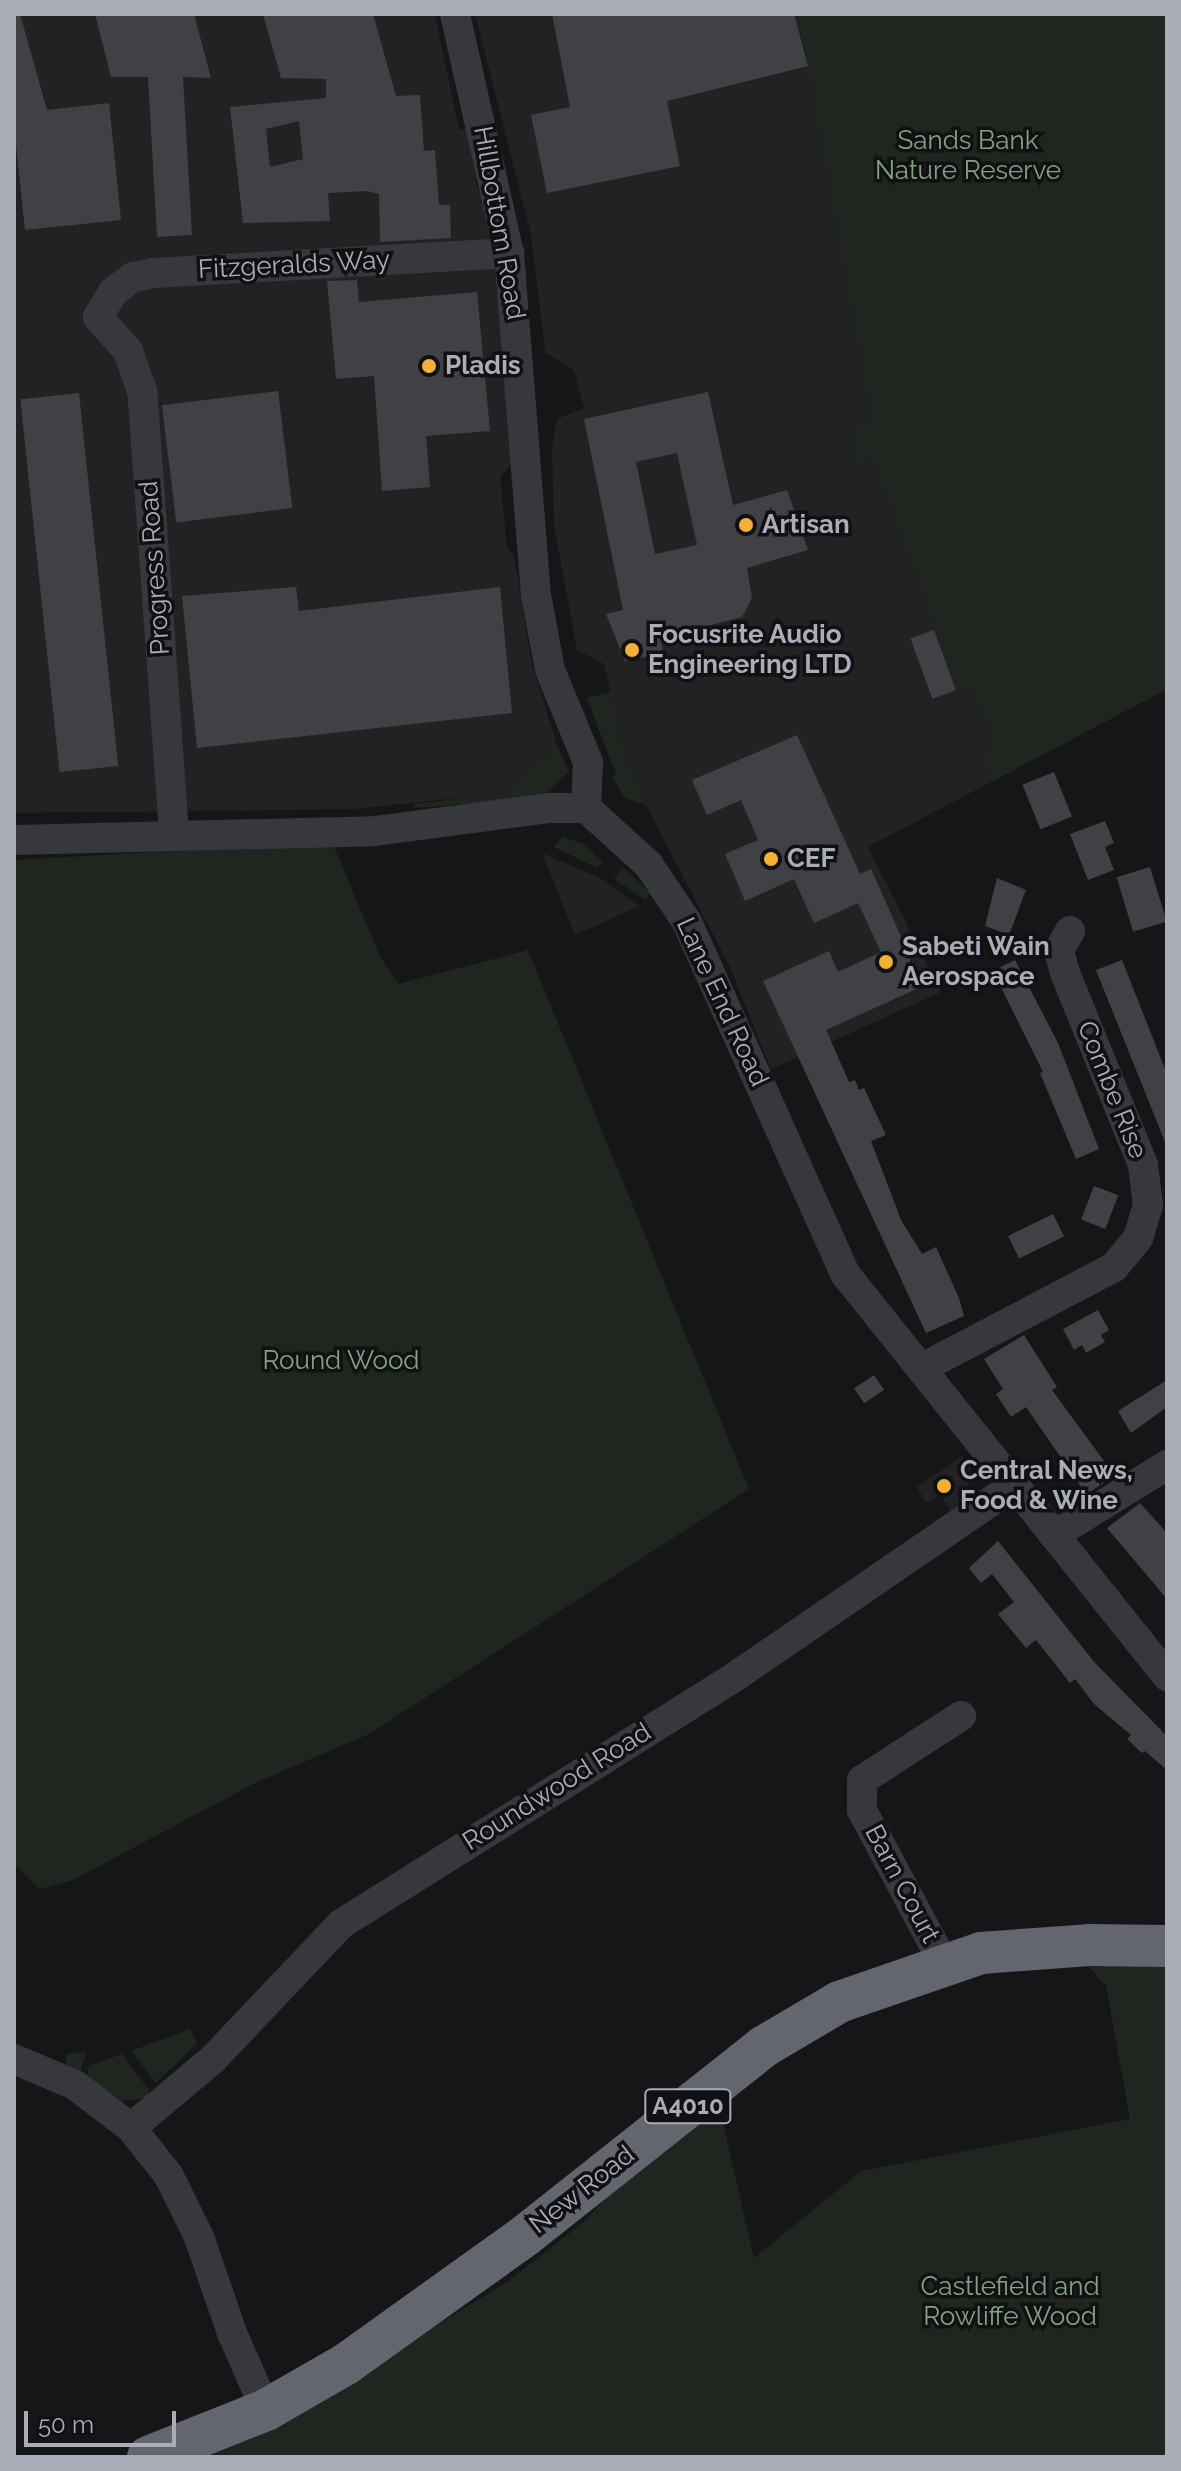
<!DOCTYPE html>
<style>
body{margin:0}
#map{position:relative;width:1181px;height:2471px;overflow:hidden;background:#161618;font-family:Raleway,sans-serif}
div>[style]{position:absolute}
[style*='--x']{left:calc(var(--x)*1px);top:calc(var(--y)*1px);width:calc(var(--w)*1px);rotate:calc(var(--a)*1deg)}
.built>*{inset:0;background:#222225}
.green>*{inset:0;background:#1e261f}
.building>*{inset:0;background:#404145;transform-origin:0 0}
.minor>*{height:30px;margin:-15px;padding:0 15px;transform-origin:15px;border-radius:15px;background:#37383d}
.highway>*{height:42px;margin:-21px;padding:0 21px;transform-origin:21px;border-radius:21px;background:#63666e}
.dots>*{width:22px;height:22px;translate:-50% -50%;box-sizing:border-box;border:4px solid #111113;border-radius:50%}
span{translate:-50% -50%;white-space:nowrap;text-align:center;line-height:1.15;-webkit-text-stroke:7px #111113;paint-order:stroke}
.shield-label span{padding:2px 6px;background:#111113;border:2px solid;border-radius:6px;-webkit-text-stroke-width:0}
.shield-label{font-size:24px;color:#a8adb8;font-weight:700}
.park-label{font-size:26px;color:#7fa381}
.street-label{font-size:26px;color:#a8adb8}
.poi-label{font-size:26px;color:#a8adb8;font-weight:700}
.left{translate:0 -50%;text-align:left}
.frame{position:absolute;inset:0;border:16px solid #a8adb8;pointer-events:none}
.scale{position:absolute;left:24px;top:2411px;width:152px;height:36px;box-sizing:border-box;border:4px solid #a8adb8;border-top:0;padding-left:10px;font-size:24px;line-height:28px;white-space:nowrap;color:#a8adb8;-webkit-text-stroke:6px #111113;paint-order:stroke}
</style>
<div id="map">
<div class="built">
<i style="clip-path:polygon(14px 14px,435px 14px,459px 130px,467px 129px,477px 186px,490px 218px,513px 462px,500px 477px,507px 548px,514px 555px,532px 665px,557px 745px,504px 793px,354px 809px,14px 813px)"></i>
<i style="clip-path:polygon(475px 14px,798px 14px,856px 323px,1167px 689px,868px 847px,941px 992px,771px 1069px,729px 965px,646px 805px,619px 733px,604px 664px,577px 650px,554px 525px,552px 447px,557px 419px,584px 408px,574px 370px,545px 352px,531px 234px)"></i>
<i style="clip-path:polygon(542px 853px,600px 878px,640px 906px,575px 935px)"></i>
<i style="clip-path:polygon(962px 1456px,970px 1466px,966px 1499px,950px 1511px,940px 1494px,926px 1503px,917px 1487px)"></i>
</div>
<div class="green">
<i style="clip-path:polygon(798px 14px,1167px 14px,1167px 689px,991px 782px,981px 755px,996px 749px,975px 690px,961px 694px,873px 457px,856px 463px,851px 431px,873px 422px)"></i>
<i style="clip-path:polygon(611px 692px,619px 733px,646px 805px,625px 798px,612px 777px,616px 774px,587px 698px)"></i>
<i style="clip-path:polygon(557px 745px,569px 772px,542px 797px,416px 808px,413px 804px,504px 793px)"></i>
<i style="clip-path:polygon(563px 837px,586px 845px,603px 863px,597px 868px,554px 847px)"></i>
<i style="clip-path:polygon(332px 842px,379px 954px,398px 984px,528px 950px,749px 1489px,369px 1734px,255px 1783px,73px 1880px,39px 1889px,14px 1864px,14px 860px)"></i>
<i style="clip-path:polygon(623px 867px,650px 893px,646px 900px,614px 879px)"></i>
<i style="clip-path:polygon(1167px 1956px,1167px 2457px,182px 2457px,336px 2387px,507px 2282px,585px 2221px,641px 2157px,720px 2110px,754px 2258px,861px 2171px,1130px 2119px,1106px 1986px,1081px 1958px)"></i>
<i style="clip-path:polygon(190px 2029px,197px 2043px,156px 2083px,131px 2051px)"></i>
<i style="clip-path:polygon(86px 2052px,80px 2073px,65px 2066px,67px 2054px)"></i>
<i style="clip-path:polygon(122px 2054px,149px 2090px,147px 2098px,121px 2101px,87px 2077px,89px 2066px)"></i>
</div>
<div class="building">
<i style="clip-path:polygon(14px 14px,20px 14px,47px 110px,109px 103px,121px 220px,25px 230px,14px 126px)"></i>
<i style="clip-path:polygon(95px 14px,194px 14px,211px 78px,183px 77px,192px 235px,157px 237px,148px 77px,111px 77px)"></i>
<i style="clip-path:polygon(evenodd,263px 14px,373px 14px,396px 96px,420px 95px,424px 151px,435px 150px,439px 205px,450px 205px,451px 238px,380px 242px,379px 194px,367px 191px,328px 193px,330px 221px,243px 223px,230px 107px,326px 98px,326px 79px,281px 78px,263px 14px,299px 121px,303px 159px,270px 167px,266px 129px,299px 121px)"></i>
<i style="clip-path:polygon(552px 14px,794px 14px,808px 66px,667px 101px,680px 166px,547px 193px,531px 115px,570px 107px)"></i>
<i style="clip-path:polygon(357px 280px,359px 302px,477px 292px,490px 431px,426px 436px,430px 487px,382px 491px,374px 376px,336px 379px,327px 281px)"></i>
<i style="left:278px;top:391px;width:118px;height:117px;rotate:83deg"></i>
<i style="clip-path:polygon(evenodd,708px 392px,733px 505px,787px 490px,808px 550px,747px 568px,752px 598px,742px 617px,661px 638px,663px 653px,625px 661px,606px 614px,623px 610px,584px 419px,708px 392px,677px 453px,697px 545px,655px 554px,636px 462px,677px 453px)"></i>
<i style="left:79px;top:393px;width:375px;height:59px;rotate:84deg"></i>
<i style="clip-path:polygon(296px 587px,299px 611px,500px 587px,512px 713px,197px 748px,182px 596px)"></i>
<i style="left:934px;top:630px;width:64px;height:25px;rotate:70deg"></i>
<i style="clip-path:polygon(797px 735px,860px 874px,871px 869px,923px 986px,826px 1030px,849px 1082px,855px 1080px,859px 1090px,864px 1088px,886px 1135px,871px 1141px,901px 1220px,922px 1254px,936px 1247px,959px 1298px,964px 1316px,926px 1333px,763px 981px,829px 951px,838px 972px,881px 952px,858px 903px,814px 923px,794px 879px,745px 901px,725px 854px,758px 840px,741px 800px,707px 815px,692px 780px)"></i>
<i style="left:1054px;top:772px;width:48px;height:34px;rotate:68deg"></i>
<i style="clip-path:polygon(1105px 821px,1114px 843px,1105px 847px,1114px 870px,1088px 880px,1070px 834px)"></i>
<i style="left:1150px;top:867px;width:57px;height:35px;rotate:73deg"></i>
<i style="clip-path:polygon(997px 878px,1026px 890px,1009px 935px,985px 926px)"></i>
<i style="clip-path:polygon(1015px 960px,1058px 1043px,1099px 1149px,1076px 1159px,1040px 1073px,1043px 1072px,993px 971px)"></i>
<i style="clip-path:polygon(1122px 960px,1167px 1074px,1167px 1147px,1096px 970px)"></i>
<i style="left:1094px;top:1186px;width:26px;height:36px;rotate:21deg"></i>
<i style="left:1053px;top:1214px;width:25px;height:50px;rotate:64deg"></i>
<i style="clip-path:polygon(1098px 1310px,1109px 1330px,1101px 1335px,1105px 1342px,1086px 1353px,1082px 1345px,1074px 1350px,1063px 1329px)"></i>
<i style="clip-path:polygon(1024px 1335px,1057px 1387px,1052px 1390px,1115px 1476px,1086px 1494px,1026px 1407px,1011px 1417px,996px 1394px,1003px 1389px,984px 1359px)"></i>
<i style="left:874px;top:1375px;width:18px;height:24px;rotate:56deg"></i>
<i style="clip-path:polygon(1167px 1380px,1167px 1407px,1131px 1433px,1118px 1411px)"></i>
<i style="clip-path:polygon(1140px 1503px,1167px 1533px,1167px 1599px,1107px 1528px)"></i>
<i style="clip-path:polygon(998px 1541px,1095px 1663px,1167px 1736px,1167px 1770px,1145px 1751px,1142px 1753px,1127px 1739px,1131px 1735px,1094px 1704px,1075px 1679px,1070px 1683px,1036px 1640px,1026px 1648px,998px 1614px,1014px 1602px,992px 1574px,981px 1583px,969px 1568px)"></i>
</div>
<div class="minor">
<i style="--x:455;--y:14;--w:245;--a:77.3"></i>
<i style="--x:509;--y:253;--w:343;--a:85.5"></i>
<i style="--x:536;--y:595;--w:76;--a:79.4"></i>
<i style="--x:550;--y:670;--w:100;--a:67.6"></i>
<i style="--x:588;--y:762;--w:46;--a:92.5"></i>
<i style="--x:174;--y:833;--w:443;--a:-94.1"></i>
<i style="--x:142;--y:391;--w:42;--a:-109.3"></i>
<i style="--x:128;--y:351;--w:45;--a:-131.4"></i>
<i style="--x:98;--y:317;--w:29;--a:-59"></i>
<i style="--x:113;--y:292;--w:25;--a:-37"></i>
<i style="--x:133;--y:277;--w:20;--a:-11"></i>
<i style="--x:153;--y:273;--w:357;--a:-3.2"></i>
<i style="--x:14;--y:840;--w:361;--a:-1.4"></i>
<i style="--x:375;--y:831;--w:177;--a:-7.5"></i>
<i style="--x:550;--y:808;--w:36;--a:0"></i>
<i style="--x:586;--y:808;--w:84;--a:42.1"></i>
<i style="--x:648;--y:864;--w:70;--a:56.1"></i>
<i style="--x:687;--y:922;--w:387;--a:65.8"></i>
<i style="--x:846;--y:1275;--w:514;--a:51.32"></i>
<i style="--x:922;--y:1368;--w:217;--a:-27.7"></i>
<i style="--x:1114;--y:1267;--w:38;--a:-50"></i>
<i style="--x:1138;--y:1238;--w:34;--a:-73"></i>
<i style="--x:1148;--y:1205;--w:40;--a:-97.1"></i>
<i style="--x:1143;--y:1165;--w:207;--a:-112.1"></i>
<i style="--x:1065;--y:973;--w:24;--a:-105"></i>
<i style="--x:1059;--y:950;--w:22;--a:-60"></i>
<i style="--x:1054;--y:1535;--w:133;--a:-31.8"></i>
<i style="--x:943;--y:1962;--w:172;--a:-118.1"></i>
<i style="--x:862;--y:1810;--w:30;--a:-90"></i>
<i style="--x:862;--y:1780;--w:118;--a:-32.9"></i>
<i style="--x:14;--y:2059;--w:66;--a:23.1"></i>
<i style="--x:75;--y:2085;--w:71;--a:37.5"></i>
<i style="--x:131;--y:2128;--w:61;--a:51.6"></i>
<i style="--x:169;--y:2176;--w:68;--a:63.8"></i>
<i style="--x:199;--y:2237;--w:102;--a:71"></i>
<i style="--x:232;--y:2333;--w:84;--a:66.2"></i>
<i style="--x:131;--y:2128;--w:106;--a:-40"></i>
<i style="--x:212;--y:2060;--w:187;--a:-46.5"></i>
<i style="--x:341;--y:1924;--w:466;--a:-32.1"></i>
<i style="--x:736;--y:1676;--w:337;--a:-34.4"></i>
</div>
<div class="highway">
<i style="--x:148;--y:2457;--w:127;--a:-21.7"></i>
<i style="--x:266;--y:2410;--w:92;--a:-29.9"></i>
<i style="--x:346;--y:2364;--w:221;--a:-35.6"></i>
<i style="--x:526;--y:2235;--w:303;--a:-38.4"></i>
<i style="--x:763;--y:2047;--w:88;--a:-30.6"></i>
<i style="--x:839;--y:2002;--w:150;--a:-19"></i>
<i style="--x:981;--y:1953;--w:108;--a:-4.2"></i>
<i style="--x:1089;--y:1945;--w:78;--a:0.7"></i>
</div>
<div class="dots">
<i style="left:429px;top:366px;background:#f2b134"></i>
<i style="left:746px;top:525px;background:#f2b134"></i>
<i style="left:632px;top:650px;background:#f2b134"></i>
<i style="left:771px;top:859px;background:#f2b134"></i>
<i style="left:886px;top:962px;background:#f2b134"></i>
<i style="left:944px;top:1486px;background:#f2b134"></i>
</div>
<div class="shield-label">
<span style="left:688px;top:2106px">A4010</span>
</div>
<div class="park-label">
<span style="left:968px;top:156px">Sands Bank<br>Nature Reserve</span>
<span style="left:341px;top:1361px">Round Wood</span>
<span style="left:1010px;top:2302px">Castlefield and<br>Rowliffe Wood</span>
</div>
<div class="street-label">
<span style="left:499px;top:223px;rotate:80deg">Hillbottom Road</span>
<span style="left:294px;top:265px;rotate:-3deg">Fitzgeralds Way</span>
<span style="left:155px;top:568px;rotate:-94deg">Progress Road</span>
<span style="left:722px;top:1002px;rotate:65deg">Lane End Road</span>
<span style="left:1112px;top:1090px;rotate:68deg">Combe Rise</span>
<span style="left:557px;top:1787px;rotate:-32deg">Roundwood Road</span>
<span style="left:902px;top:1884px;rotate:62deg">Barn Court</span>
<span style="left:582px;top:2190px;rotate:-38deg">New Road</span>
</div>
<div class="poi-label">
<span class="left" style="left:445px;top:366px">Pladis</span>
<span class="left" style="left:762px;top:525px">Artisan</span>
<span class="left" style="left:648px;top:650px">Focusrite Audio<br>Engineering LTD</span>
<span class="left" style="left:787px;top:859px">CEF</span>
<span class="left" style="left:902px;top:962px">Sabeti Wain<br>Aerospace</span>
<span class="left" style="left:960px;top:1486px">Central News,<br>Food &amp; Wine</span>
</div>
<div class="frame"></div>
<div class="scale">50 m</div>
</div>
